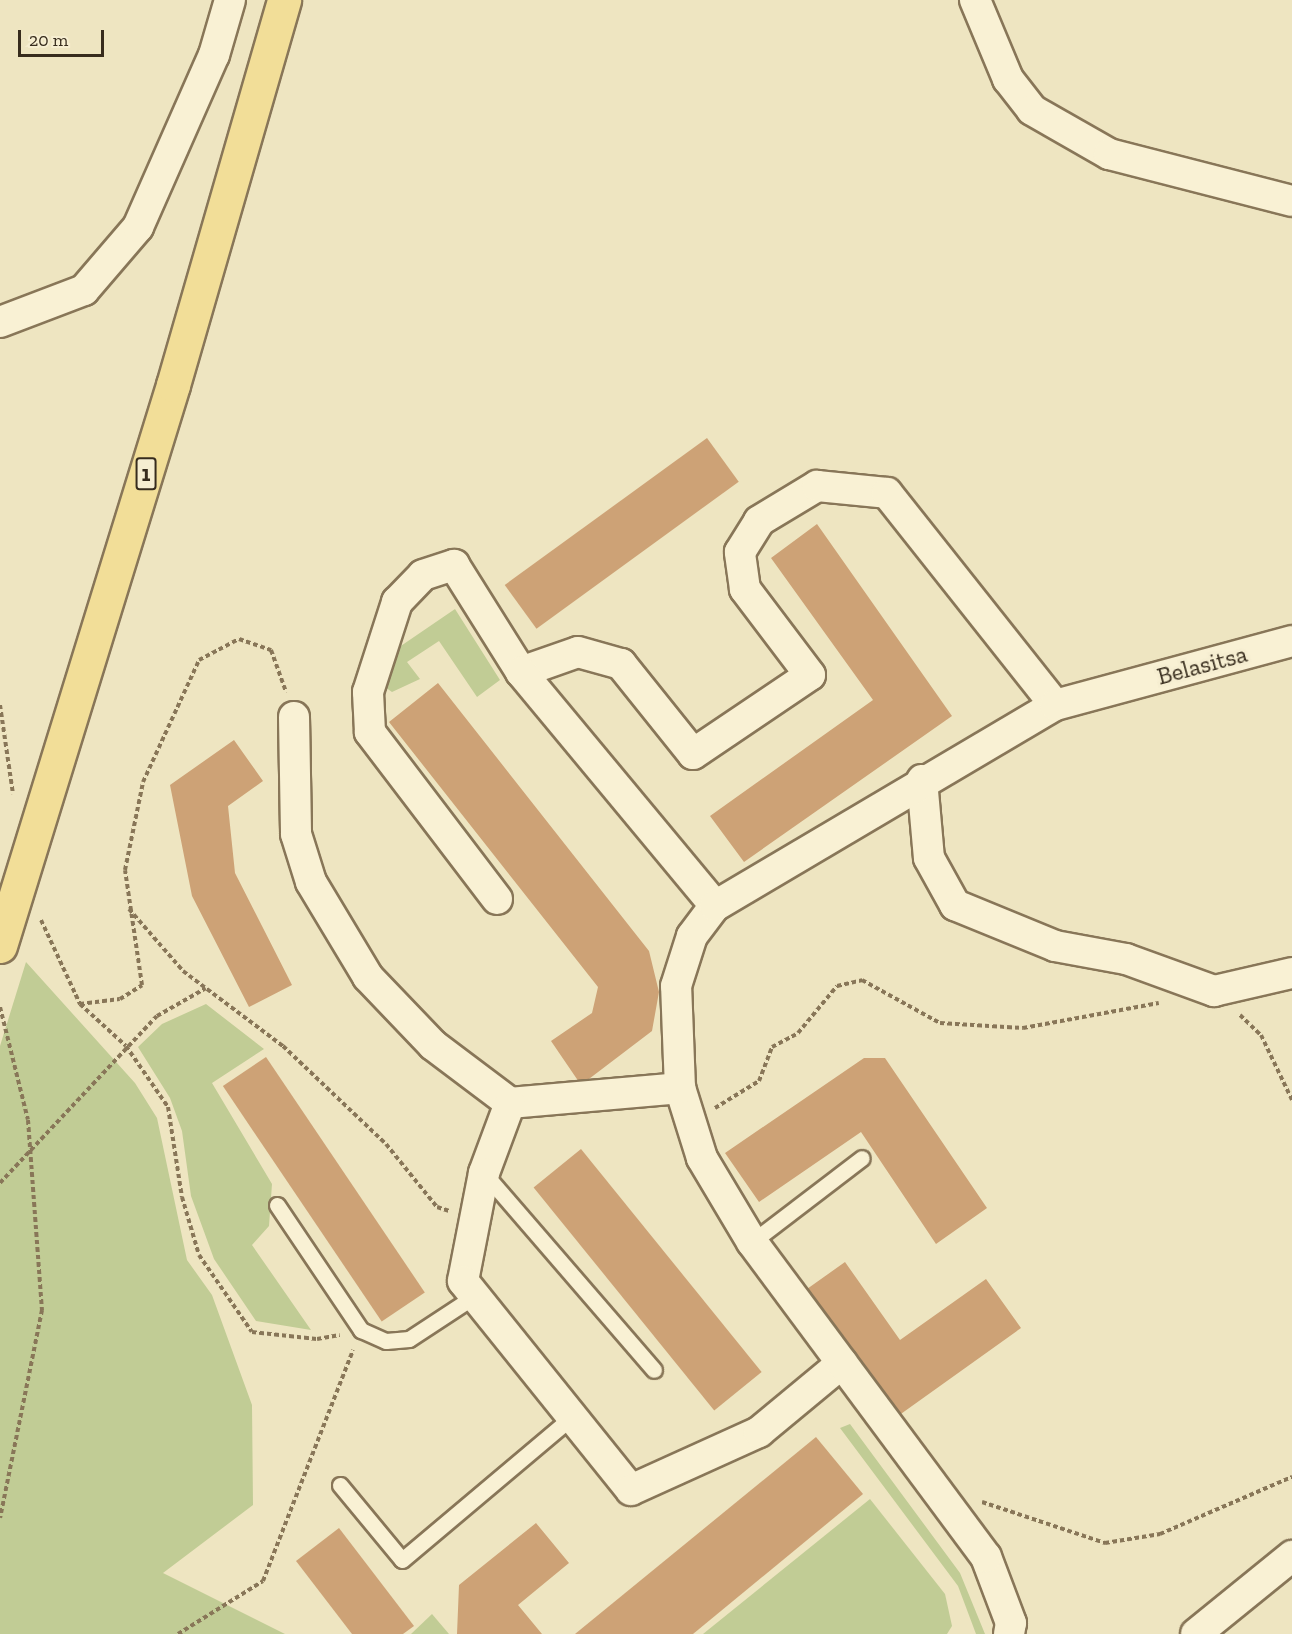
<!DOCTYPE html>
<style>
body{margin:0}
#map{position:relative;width:1292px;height:1634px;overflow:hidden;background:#eee5c1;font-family:"Zilla Slab",serif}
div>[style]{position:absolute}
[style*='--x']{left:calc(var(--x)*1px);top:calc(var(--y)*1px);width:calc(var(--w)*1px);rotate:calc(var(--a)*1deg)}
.green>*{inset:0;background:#c1cc95}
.building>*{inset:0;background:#cda276;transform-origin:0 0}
.path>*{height:4px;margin-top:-2px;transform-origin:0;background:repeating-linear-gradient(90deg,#887658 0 4.5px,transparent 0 7.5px)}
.roads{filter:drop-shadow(2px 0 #887658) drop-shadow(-2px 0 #887658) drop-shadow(0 2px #887658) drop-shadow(0 -2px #887658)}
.lane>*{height:15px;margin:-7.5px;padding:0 7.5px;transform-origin:7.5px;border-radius:7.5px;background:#f9f1d4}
.street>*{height:30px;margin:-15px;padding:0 15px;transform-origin:15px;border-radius:15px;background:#f9f1d4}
.primary>*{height:33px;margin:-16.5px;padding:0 16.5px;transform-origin:16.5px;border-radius:16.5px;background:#f2de98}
span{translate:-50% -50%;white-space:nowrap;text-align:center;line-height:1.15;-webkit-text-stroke:6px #f6eed1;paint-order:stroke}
.shield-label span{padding:2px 4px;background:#f6eed1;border:2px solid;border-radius:4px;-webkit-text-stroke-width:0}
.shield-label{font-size:22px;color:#372c1d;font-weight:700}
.street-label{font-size:24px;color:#372c1d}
.scale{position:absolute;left:18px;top:30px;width:86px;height:27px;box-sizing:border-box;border:3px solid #372c1d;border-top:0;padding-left:8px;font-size:18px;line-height:21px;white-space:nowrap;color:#372c1d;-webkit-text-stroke:4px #f6eed1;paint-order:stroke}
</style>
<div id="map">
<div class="green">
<i style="clip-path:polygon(455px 609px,500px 680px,477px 697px,439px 641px,407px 662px,420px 679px,392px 692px,382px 685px,392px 652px)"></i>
<i style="clip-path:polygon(26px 962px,135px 1083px,157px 1118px,187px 1260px,212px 1295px,252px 1405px,253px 1505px,163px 1573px,285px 1634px,0 1634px,0 1046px)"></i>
<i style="clip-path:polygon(206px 1004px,264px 1049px,212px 1083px,272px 1184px,269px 1226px,252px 1245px,311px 1330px,256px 1321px,214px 1259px,191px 1196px,182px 1131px,170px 1098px,138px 1047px,162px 1024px)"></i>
<i style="clip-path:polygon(850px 1424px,960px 1573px,985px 1634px,976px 1634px,958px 1586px,840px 1428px)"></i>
<i style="clip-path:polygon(870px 1499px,945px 1594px,952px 1626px,947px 1634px,703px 1634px)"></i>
<i style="clip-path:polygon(432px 1614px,449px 1634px,411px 1634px)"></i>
</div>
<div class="building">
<i style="left:707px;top:438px;width:54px;height:250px;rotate:54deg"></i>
<i style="clip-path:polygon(817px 524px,952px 716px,744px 862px,710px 816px,873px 700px,771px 558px)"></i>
<i style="clip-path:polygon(438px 683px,649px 951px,659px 992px,652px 1031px,581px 1085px,551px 1041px,592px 1013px,598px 987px,389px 722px)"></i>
<i style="clip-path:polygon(234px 740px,263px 781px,228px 806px,235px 873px,292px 985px,249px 1007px,192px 896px,170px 785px)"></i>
<i style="left:266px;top:1057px;width:284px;height:52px;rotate:56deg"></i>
<i style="clip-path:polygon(864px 1058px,885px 1058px,987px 1208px,936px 1244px,861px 1132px,759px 1202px,725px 1153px)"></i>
<i style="left:581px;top:1149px;width:287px;height:61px;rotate:51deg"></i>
<i style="clip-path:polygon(845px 1262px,900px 1340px,986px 1279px,1021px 1328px,898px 1416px,807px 1289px)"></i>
<i style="clip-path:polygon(816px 1437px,863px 1494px,693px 1634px,575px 1634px)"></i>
<i style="clip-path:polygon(536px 1523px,569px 1563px,518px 1605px,542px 1634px,457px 1634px,459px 1585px)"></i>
<i style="clip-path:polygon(339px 1528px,414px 1626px,403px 1634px,352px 1634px,296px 1561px)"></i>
</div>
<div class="path">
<i style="--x:0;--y:705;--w:90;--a:81.7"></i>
<i style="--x:129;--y:909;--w:82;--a:48.9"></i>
<i style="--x:183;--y:971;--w:125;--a:36.9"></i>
<i style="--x:283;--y:1046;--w:142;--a:43.6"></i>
<i style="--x:386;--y:1144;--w:81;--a:51"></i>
<i style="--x:437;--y:1207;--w:13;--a:18"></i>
<i style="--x:41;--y:920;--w:93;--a:65.1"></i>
<i style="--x:80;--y:1004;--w:62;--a:42.4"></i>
<i style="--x:126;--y:1046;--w:74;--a:55.5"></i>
<i style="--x:168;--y:1107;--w:91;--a:81.2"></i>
<i style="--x:182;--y:1197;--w:60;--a:73.7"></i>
<i style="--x:199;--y:1255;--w:93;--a:55.5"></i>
<i style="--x:252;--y:1332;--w:65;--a:6.1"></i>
<i style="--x:317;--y:1339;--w:23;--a:-10"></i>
<i style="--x:80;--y:1004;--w:40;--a:-7.1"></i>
<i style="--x:120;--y:999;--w:26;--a:-32"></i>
<i style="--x:142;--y:985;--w:116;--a:-98.4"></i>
<i style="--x:125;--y:870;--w:90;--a:-78.4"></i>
<i style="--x:143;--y:782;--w:134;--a:-65.3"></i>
<i style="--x:199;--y:660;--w:45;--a:-27.7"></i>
<i style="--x:239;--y:639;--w:34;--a:19"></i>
<i style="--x:271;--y:650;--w:45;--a:70.3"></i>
<i style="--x:0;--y:1007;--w:116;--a:76.1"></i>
<i style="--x:28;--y:1120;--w:191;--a:85.8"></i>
<i style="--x:42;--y:1310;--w:212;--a:101.4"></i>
<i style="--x:1240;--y:1015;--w:29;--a:44"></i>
<i style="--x:1261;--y:1035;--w:72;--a:64.5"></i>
<i style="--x:715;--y:1108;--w:52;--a:-31.5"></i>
<i style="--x:759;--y:1081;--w:36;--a:-69"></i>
<i style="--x:772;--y:1047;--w:30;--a:-28"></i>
<i style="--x:798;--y:1033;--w:61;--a:-50.3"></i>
<i style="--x:837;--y:986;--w:26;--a:-13"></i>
<i style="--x:862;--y:980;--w:89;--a:28.9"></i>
<i style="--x:940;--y:1023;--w:83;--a:3.4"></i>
<i style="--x:1023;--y:1028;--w:138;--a:-10.4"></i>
<i style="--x:0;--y:1183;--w:229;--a:-46.8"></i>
<i style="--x:157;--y:1016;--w:56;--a:-29.7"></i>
<i style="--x:982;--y:1502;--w:130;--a:18.4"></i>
<i style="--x:1105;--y:1543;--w:56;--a:-9.3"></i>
<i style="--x:1160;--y:1534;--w:144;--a:-23.4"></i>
<i style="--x:178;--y:1634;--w:100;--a:-31.9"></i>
<i style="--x:263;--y:1581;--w:248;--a:-68.7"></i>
</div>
<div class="roads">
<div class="lane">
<i style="--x:484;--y:1173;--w:260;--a:49.2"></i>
<i style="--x:277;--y:1205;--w:151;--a:56.1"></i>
<i style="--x:361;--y:1330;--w:27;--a:24"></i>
<i style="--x:386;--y:1341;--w:23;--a:-5"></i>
<i style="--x:409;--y:1339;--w:77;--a:-33.3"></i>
<i style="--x:752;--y:1242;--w:138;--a:-37.4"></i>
<i style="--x:340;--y:1485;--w:97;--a:50.4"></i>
<i style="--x:402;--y:1560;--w:222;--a:-40.1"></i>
</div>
<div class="street">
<i style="--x:975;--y:0;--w:86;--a:67.3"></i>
<i style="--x:1008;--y:79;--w:39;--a:52"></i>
<i style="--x:1032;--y:110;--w:89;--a:29.7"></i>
<i style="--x:1109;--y:154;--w:189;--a:14.4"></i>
<i style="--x:0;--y:322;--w:90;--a:-20.9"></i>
<i style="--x:84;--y:290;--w:83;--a:-49.4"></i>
<i style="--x:138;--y:227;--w:188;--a:-66.2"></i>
<i style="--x:214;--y:55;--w:57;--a:-73.8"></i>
<i style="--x:521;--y:672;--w:60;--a:-19.3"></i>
<i style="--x:578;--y:652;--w:45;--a:15.6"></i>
<i style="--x:621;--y:664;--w:115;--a:51.3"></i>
<i style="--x:693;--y:754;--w:141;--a:-34"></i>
<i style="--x:810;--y:675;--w:108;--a:-127.1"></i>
<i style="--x:745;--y:589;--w:37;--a:-98"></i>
<i style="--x:740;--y:552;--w:36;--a:-58"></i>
<i style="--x:759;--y:521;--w:68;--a:-31.1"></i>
<i style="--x:817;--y:486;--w:70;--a:5.7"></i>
<i style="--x:887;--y:493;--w:270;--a:51.6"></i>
<i style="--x:294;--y:717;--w:117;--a:89"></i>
<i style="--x:296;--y:834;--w:50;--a:72.6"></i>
<i style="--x:311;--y:882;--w:111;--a:59"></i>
<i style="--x:368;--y:977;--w:94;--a:46.3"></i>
<i style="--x:433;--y:1045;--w:96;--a:37"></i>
<i style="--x:510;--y:1103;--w:171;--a:-5"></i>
<i style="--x:922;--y:780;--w:78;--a:84.9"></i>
<i style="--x:929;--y:858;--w:54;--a:61"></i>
<i style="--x:955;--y:905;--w:108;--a:22.3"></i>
<i style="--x:1055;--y:946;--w:72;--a:10.4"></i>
<i style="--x:1126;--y:959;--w:94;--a:20"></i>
<i style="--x:1214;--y:991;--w:80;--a:-13"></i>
<i style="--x:497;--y:899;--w:210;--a:-127.3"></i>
<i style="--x:370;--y:732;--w:40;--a:-92.9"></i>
<i style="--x:368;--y:692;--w:95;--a:-72.1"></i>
<i style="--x:397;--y:602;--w:37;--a:-46"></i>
<i style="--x:423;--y:575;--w:33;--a:-18"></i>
<i style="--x:454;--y:565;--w:126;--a:57.9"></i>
<i style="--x:521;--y:672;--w:304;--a:50.3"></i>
<i style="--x:510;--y:1103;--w:75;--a:110.4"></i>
<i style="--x:484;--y:1173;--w:110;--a:101"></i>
<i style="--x:463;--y:1281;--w:268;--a:51.2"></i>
<i style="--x:631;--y:1490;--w:141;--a:-24.4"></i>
<i style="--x:759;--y:1432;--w:108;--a:-39.7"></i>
<i style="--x:1009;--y:1634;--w:11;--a:-80"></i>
<i style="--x:1011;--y:1623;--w:71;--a:-110.7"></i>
<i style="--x:986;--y:1557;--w:392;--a:-126.6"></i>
<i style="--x:752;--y:1242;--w:98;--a:-120.8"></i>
<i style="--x:702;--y:1158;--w:73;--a:-107.4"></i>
<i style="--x:680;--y:1088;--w:102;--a:-92.2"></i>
<i style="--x:676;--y:986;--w:52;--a:-72.3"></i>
<i style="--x:692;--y:936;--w:38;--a:-53"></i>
<i style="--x:715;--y:906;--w:395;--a:-30.6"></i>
<i style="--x:1055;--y:705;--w:245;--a:-15.1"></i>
<i style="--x:1196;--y:1634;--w:124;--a:-39.1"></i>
</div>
<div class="primary">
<i style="--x:0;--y:946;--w:587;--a:-72.86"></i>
<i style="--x:173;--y:385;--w:401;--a:-73.9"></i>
</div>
</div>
<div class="shield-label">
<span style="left:146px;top:474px">1</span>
</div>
<div class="street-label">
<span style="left:1202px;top:665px;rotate:-15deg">Belasitsa</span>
</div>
<div class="scale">20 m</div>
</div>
